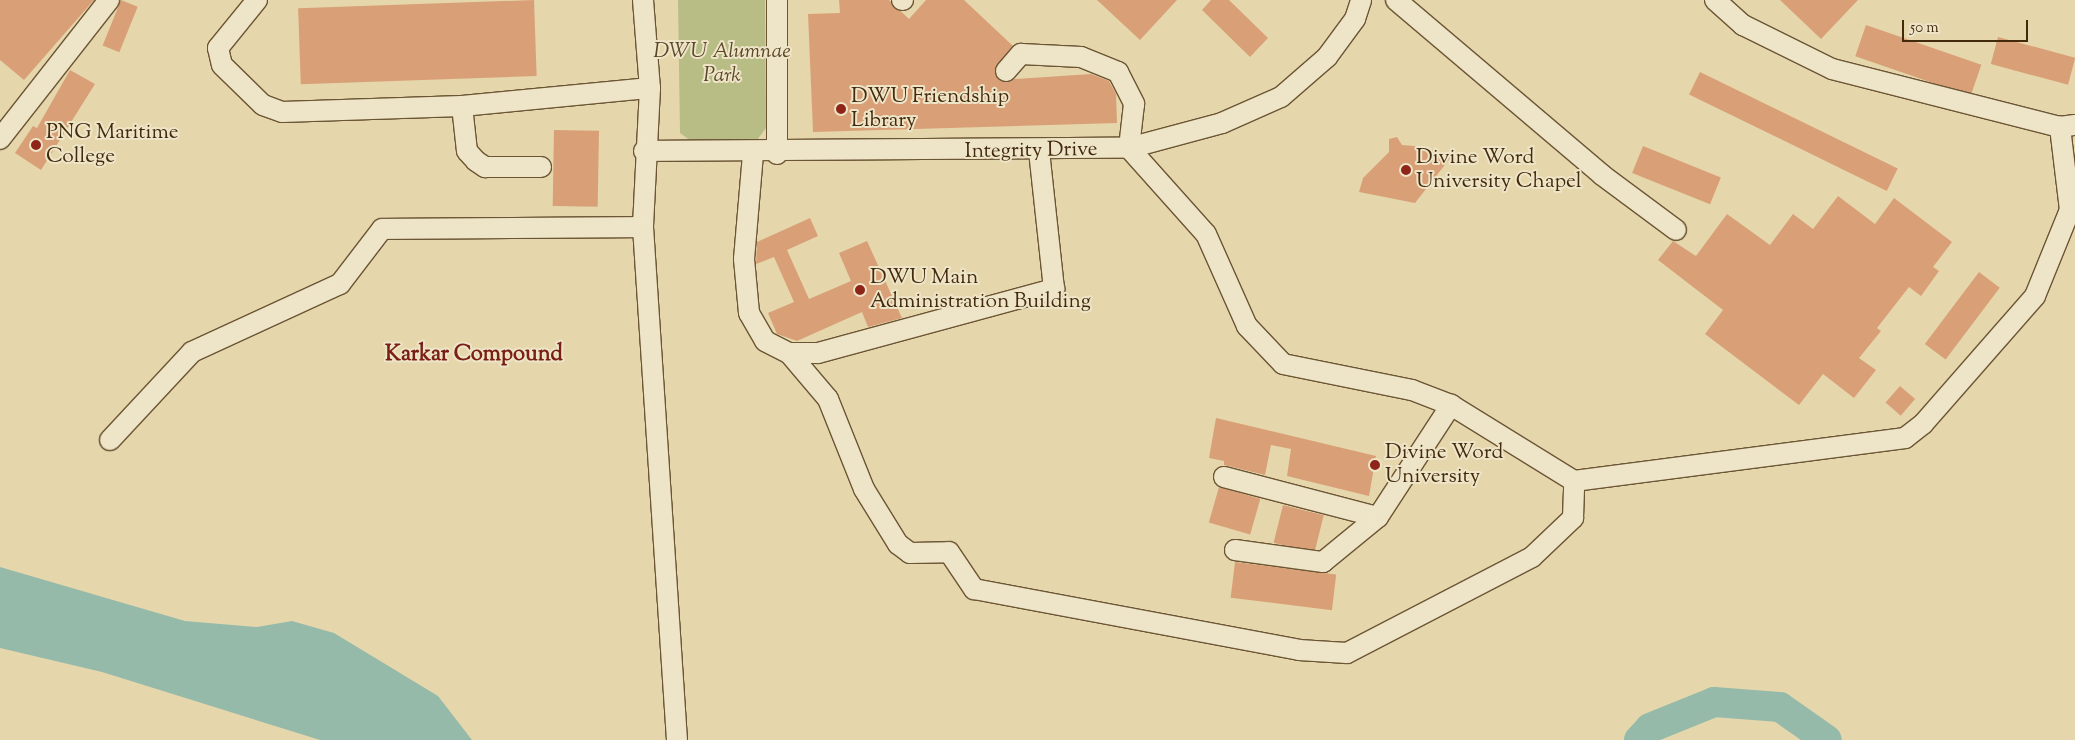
<!DOCTYPE html>
<style>
body{margin:0}
#map{position:relative;width:2075px;height:740px;overflow:hidden;background:#e5d7ab;font-family:"Sorts Mill Goudy",serif}
div>[style]{position:absolute}
[style*='--x']{left:calc(var(--x)*1px);top:calc(var(--y)*1px);width:calc(var(--w)*1px);rotate:calc(var(--a)*1deg)}
.green>*{inset:0;background:#b8bd86}
.water>*{inset:0;background:#96baaa}
.river>*{height:30px;margin:-15px;padding:0 15px;transform-origin:15px;border-radius:15px;background:#96baaa}
.building>*{inset:0;background:#d9a078;transform-origin:0 0}
.roads{filter:drop-shadow(1px 0 #6c5534) drop-shadow(-1px 0 #6c5534) drop-shadow(0 1px #6c5534) drop-shadow(0 -1px #6c5534)}
.minor>*{height:20px;margin:-10px;padding:0 10px;transform-origin:10px;border-radius:10px;background:#eee5c8}
.dots>*{width:14px;height:14px;translate:-50% -50%;box-sizing:border-box;border:2px solid #eee5c8;border-radius:50%}
span{translate:-50% -50%;white-space:nowrap;text-align:center;line-height:1.15;-webkit-text-stroke:4px #eee5c8;paint-order:stroke}
.park-label{font-size:21px;color:#5b4725;font-style:italic}
.poi-label{font-size:21px;color:#442a0d}
.left{translate:0 -50%;text-align:left}
.street-label{font-size:21px;color:#442a0d}
.neighbourhood-label{font-size:22px;color:#7a1f14;font-weight:700}
.scale{position:absolute;left:1902px;top:20px;width:126px;height:22px;box-sizing:border-box;border:2px solid #442a0d;border-top:0;padding-left:6px;font-size:15px;line-height:18px;white-space:nowrap;color:#442a0d;-webkit-text-stroke:4px #eee5c8;paint-order:stroke}
</style>
<div id="map">
<div class="green">
<i style="clip-path:polygon(678px 0,765px 0,766px 128px,757px 140px,691px 141px,680px 133px)"></i>
</div>
<div class="water">
<i style="clip-path:polygon(0 567px,185px 621px,257px 627px,292px 621px,334px 633px,438px 696px,472px 740px,320px 740px,102px 672px,0 648px)"></i>
</div>
<div class="river">
<i style="--x:1639;--y:740;--w:16;--a:-47"></i>
<i style="--x:1650;--y:728;--w:69;--a:-22.1"></i>
<i style="--x:1714;--y:702;--w:66;--a:4.3"></i>
<i style="--x:1780;--y:707;--w:57;--a:35.1"></i>
</div>
<div class="building">
<i style="clip-path:polygon(0 0,94px 0,24px 80px,0 60px)"></i>
<i style="left:121px;top:0;width:18px;height:49px;rotate:22deg"></i>
<i style="left:534px;top:0;width:76px;height:236px;rotate:88deg"></i>
<i style="clip-path:polygon(839px 0,889px 0,909px 19px,926px 0,964px 0,1013px 46px,995px 68px,999px 80px,1091px 74px,1109px 81px,1116px 94px,1117px 123px,813px 132px,808px 14px,840px 13px)"></i>
<i style="clip-path:polygon(1097px 0,1177px 0,1140px 40px)"></i>
<i style="clip-path:polygon(1211px 0,1229px 0,1268px 38px,1250px 57px,1202px 10px)"></i>
<i style="clip-path:polygon(1780px 0,1858px 0,1821px 39px)"></i>
<i style="left:1866px;top:25px;width:122px;height:33px;rotate:19deg"></i>
<i style="left:1998px;top:37px;width:80px;height:28px;rotate:15deg"></i>
<i style="clip-path:polygon(70px 70px,95px 84px,41px 170px,15px 153px,33px 126px,37px 128px)"></i>
<i style="left:1700px;top:72px;width:220px;height:25px;rotate:26deg"></i>
<i style="left:554px;top:130px;width:45px;height:76px;rotate:1deg"></i>
<i style="clip-path:polygon(1397px 137px,1402px 145px,1426px 147px,1451px 157px,1415px 203px,1359px 192px,1363px 178px,1389px 152px,1389px 139px)"></i>
<i style="left:1643px;top:146px;width:84px;height:29px;rotate:22deg"></i>
<i style="clip-path:polygon(1838px 196px,1875px 224px,1894px 198px,1952px 242px,1933px 267px,1939px 271px,1921px 296px,1909px 287px,1877px 328px,1881px 331px,1859px 358px,1876px 370px,1854px 398px,1823px 374px,1799px 405px,1705px 334px,1723px 310px,1658px 260px,1673px 241px,1696px 256px,1727px 214px,1770px 245px,1793px 214px,1813px 229px)"></i>
<i style="clip-path:polygon(810px 218px,818px 236px,787px 250px,809px 299px,851px 281px,839px 253px,867px 241px,902px 318px,868px 327px,862px 312px,797px 341px,777px 334px,768px 313px,794px 302px,774px 257px,756px 264px,757px 242px)"></i>
<i style="left:1979px;top:272px;width:26px;height:90px;rotate:37deg"></i>
<i style="left:1900px;top:386px;width:20px;height:22px;rotate:41deg"></i>
<i style="clip-path:polygon(1216px 418px,1376px 456px,1369px 496px,1287px 476px,1291px 449px,1271px 445px,1265px 475px,1224px 465px,1224px 461px,1209px 458px)"></i>
<i style="left:1219px;top:487px;width:43px;height:37px;rotate:16deg"></i>
<i style="left:1283px;top:505px;width:42px;height:39px;rotate:14deg"></i>
<i style="left:1235px;top:562px;width:102px;height:36px;rotate:7deg"></i>
</div>
<div class="roads">
<div class="minor">
<i style="--x:257;--y:0;--w:62;--a:129.1"></i>
<i style="--x:218;--y:48;--w:17;--a:77"></i>
<i style="--x:222;--y:65;--w:57;--a:44.3"></i>
<i style="--x:263;--y:105;--w:20;--a:20"></i>
<i style="--x:282;--y:112;--w:180;--a:-1.9"></i>
<i style="--x:462;--y:106;--w:189;--a:-5.5"></i>
<i style="--x:643;--y:0;--w:88;--a:85.5"></i>
<i style="--x:650;--y:88;--w:139;--a:92.9"></i>
<i style="--x:643;--y:227;--w:514;--a:86.21"></i>
<i style="--x:902;--y:0;--w:1;--a:0"></i>
<i style="--x:1396;--y:0;--w:270;--a:40.3"></i>
<i style="--x:1602;--y:175;--w:92;--a:36.6"></i>
<i style="--x:1715;--y:0;--w:38;--a:42"></i>
<i style="--x:1743;--y:25;--w:99;--a:26.3"></i>
<i style="--x:1832;--y:69;--w:235;--a:14.3"></i>
<i style="--x:2060;--y:127;--w:15;--a:-8"></i>
<i style="--x:1006;--y:71;--w:23;--a:-49"></i>
<i style="--x:1021;--y:54;--w:60;--a:2.9"></i>
<i style="--x:1081;--y:57;--w:40;--a:22"></i>
<i style="--x:1118;--y:72;--w:36;--a:63"></i>
<i style="--x:1134;--y:104;--w:44;--a:96.5"></i>
<i style="--x:1129;--y:148;--w:115;--a:48.2"></i>
<i style="--x:1206;--y:234;--w:101;--a:66"></i>
<i style="--x:1247;--y:326;--w:52;--a:46.5"></i>
<i style="--x:1283;--y:364;--w:132;--a:11.4"></i>
<i style="--x:1412;--y:390;--w:42;--a:21"></i>
<i style="--x:1451;--y:405;--w:145;--a:31.7"></i>
<i style="--x:1574;--y:481;--w:334;--a:-7.4"></i>
<i style="--x:1905;--y:438;--w:23;--a:-38"></i>
<i style="--x:1923;--y:424;--w:170;--a:-48.8"></i>
<i style="--x:2035;--y:296;--w:93;--a:-67.9"></i>
<i style="--x:2070;--y:210;--w:84;--a:-96.9"></i>
<i style="--x:462;--y:106;--w:45;--a:83.7"></i>
<i style="--x:467;--y:151;--w:13;--a:48"></i>
<i style="--x:476;--y:161;--w:11;--a:34"></i>
<i style="--x:485;--y:167;--w:56;--a:0"></i>
<i style="--x:0;--y:139;--w:177;--a:-51.9"></i>
<i style="--x:644;--y:151;--w:485;--a:-0.4"></i>
<i style="--x:1129;--y:148;--w:96;--a:-15"></i>
<i style="--x:1222;--y:123;--w:64;--a:-23.8"></i>
<i style="--x:1281;--y:97;--w:61;--a:-41"></i>
<i style="--x:1327;--y:57;--w:47;--a:-53.6"></i>
<i style="--x:1355;--y:19;--w:20;--a:-72"></i>
<i style="--x:753;--y:154;--w:105;--a:94.9"></i>
<i style="--x:744;--y:259;--w:54;--a:84.7"></i>
<i style="--x:749;--y:313;--w:32;--a:60"></i>
<i style="--x:765;--y:341;--w:27;--a:27"></i>
<i style="--x:789;--y:353;--w:29;--a:0"></i>
<i style="--x:818;--y:353;--w:245;--a:-15.2"></i>
<i style="--x:1054;--y:289;--w:140;--a:-96.2"></i>
<i style="--x:777;--y:154;--w:154;--a:-90"></i>
<i style="--x:789;--y:353;--w:60;--a:49.7"></i>
<i style="--x:828;--y:399;--w:97;--a:68.2"></i>
<i style="--x:864;--y:489;--w:65;--a:58.3"></i>
<i style="--x:898;--y:544;--w:15;--a:37"></i>
<i style="--x:910;--y:553;--w:39;--a:-1"></i>
<i style="--x:949;--y:552;--w:45;--a:56"></i>
<i style="--x:974;--y:589;--w:331;--a:10.6"></i>
<i style="--x:1299;--y:650;--w:48;--a:3.6"></i>
<i style="--x:1347;--y:653;--w:208;--a:-27.4"></i>
<i style="--x:1532;--y:557;--w:57;--a:-43.6"></i>
<i style="--x:1573;--y:518;--w:37;--a:-88"></i>
<i style="--x:110;--y:440;--w:120;--a:-47"></i>
<i style="--x:192;--y:352;--w:163;--a:-24.7"></i>
<i style="--x:340;--y:284;--w:69;--a:-52.6"></i>
<i style="--x:382;--y:229;--w:261;--a:-0.4"></i>
<i style="--x:1224;--y:477;--w:159;--a:14.6"></i>
<i style="--x:1235;--y:550;--w:89;--a:7.8"></i>
<i style="--x:1323;--y:562;--w:71;--a:-39.3"></i>
<i style="--x:1378;--y:517;--w:134;--a:-56.9"></i>
</div>
</div>
<div class="dots">
<i style="left:841px;top:109px;background:#8f2418"></i>
<i style="left:36px;top:145px;background:#8f2418"></i>
<i style="left:1406px;top:170px;background:#8f2418"></i>
<i style="left:860px;top:290px;background:#8f2418"></i>
<i style="left:1375px;top:465px;background:#8f2418"></i>
</div>
<div class="park-label">
<span style="left:722px;top:64px">DWU Alumnae<br>Park</span>
</div>
<div class="poi-label">
<span class="left" style="left:851px;top:109px">DWU Friendship<br>Library</span>
<span class="left" style="left:46px;top:145px">PNG Maritime<br>College</span>
<span class="left" style="left:1416px;top:170px">Divine Word<br>University Chapel</span>
<span class="left" style="left:870px;top:290px">DWU Main<br>Administration Building</span>
<span class="left" style="left:1385px;top:465px">Divine Word<br>University</span>
</div>
<div class="street-label">
<span style="left:1031px;top:151px;rotate:-1deg">Integrity Drive</span>
</div>
<div class="neighbourhood-label">
<span style="left:474px;top:356px">Karkar Compound</span>
</div>
<div class="scale">50 m</div>
</div>
